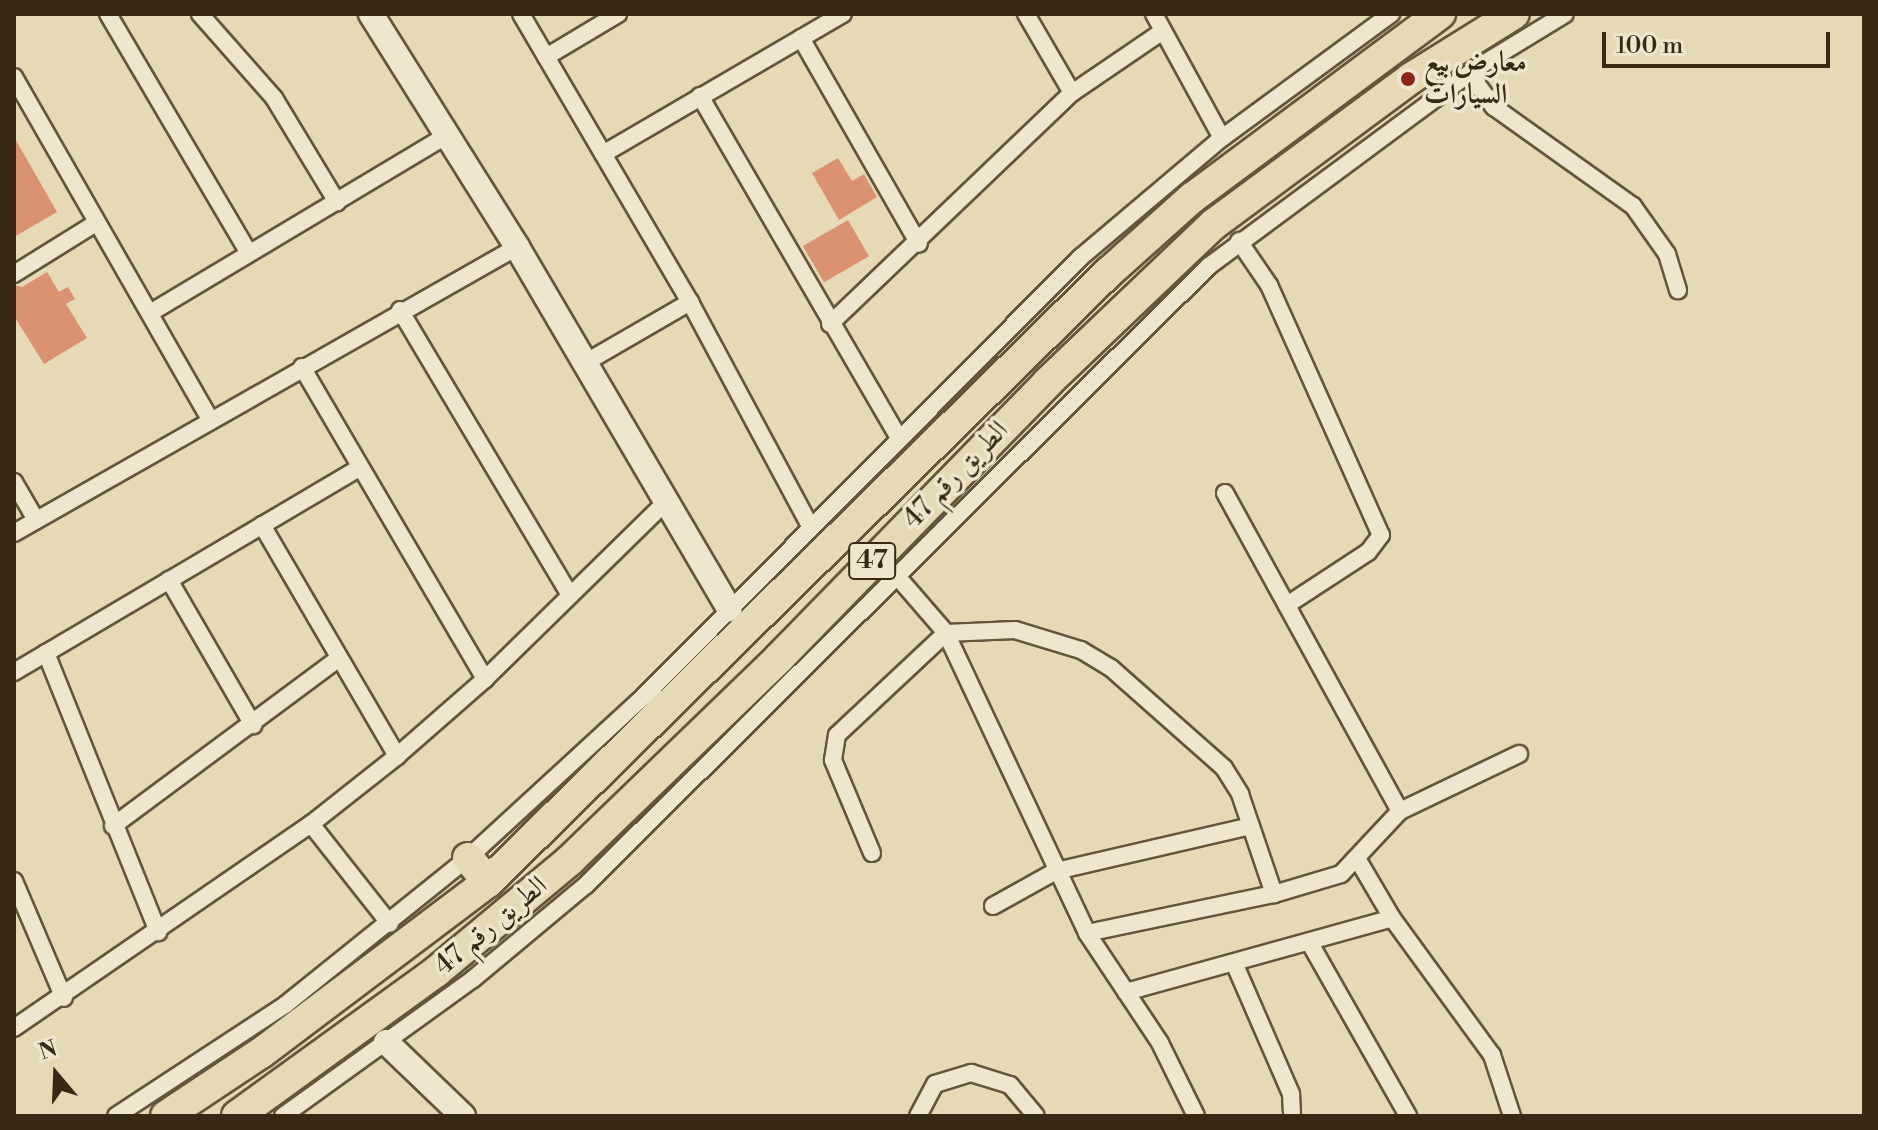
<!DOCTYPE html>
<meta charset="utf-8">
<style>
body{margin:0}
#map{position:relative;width:1878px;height:1130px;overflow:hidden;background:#e6d9b5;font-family:"Libre Bodoni",Amiri,serif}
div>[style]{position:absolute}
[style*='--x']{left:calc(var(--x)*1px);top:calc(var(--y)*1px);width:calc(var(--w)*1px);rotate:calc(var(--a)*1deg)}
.building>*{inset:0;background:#db9270;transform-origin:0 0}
.roads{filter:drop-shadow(2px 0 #64553c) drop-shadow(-2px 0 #64553c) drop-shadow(0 2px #64553c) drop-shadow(0 -2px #64553c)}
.street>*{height:16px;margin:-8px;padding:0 8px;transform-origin:8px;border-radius:8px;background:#efe6cf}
.secondary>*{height:24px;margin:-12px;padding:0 12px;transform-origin:12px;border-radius:12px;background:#efe6cf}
.highway>*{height:30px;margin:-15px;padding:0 15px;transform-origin:15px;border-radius:15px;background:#e6d9b5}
.dots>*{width:22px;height:22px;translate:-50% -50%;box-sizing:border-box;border:4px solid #efe6cf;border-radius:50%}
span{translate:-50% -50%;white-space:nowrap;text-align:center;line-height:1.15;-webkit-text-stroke:7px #efe6cf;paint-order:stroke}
.shield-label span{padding:2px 6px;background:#efe6cf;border:2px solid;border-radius:6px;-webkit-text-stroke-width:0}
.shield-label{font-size:26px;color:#382914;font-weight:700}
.poi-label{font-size:28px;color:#382914;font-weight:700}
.left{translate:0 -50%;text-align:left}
.street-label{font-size:28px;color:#382914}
.frame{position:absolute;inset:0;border:16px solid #382914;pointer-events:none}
.north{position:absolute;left:16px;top:1034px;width:80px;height:80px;-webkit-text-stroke:6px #efe6cf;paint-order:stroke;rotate:341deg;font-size:22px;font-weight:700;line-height:32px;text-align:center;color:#382914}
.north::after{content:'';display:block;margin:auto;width:28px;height:36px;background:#382914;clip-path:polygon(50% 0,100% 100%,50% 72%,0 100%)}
.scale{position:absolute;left:1602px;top:32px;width:228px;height:36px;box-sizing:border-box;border:4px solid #382914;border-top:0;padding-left:10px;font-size:24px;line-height:28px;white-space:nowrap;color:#382914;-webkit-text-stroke:6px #efe6cf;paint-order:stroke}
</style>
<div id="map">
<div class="building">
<i style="clip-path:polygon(14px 137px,57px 212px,14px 237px)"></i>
<i style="clip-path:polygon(838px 158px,852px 181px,864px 174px,877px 197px,839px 220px,812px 173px)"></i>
<i style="left:848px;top:220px;width:42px;height:52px;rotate:60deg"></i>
<i style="clip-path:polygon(47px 272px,59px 292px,68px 287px,75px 299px,66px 304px,87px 338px,44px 364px,14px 316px,14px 285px,22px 287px)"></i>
</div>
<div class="roads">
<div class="street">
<i style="--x:108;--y:14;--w:277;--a:59.5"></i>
<i style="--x:200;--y:14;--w:112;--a:48.6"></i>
<i style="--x:274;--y:98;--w:122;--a:58.8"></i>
<i style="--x:521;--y:14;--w:334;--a:59.6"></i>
<i style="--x:690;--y:302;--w:254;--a:61.8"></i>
<i style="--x:1026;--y:14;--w:91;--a:59.8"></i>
<i style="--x:1154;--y:14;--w:141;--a:61.3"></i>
<i style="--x:801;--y:38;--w:237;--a:60.2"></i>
<i style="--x:546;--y:57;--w:84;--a:-30.8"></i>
<i style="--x:1475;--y:69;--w:15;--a:82"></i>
<i style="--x:1477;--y:84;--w:29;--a:54"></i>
<i style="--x:1494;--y:107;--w:171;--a:35.5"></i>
<i style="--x:1633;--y:206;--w:59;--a:54.7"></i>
<i style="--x:1667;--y:254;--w:38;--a:73"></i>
<i style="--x:14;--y:77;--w:393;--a:60.2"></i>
<i style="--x:700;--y:96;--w:393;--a:59.8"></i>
<i style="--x:603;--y:154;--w:278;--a:-30.3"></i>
<i style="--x:1239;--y:241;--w:53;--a:55.7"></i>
<i style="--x:1269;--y:285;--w:274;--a:65.9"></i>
<i style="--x:1381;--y:535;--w:21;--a:127"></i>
<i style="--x:1368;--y:552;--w:97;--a:146.8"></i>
<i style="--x:14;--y:274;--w:97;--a:-31.9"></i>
<i style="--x:400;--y:310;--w:332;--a:59.2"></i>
<i style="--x:150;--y:313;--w:346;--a:-30.9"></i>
<i style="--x:830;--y:324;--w:335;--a:-43.7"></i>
<i style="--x:1072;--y:93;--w:110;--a:-34.3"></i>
<i style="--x:583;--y:364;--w:124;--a:-30.1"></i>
<i style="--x:302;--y:367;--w:362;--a:59.6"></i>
<i style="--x:14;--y:482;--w:44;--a:59.9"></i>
<i style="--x:1225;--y:493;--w:363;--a:61.2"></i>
<i style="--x:262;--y:525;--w:268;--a:59.7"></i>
<i style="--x:14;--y:533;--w:579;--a:-29.62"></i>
<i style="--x:896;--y:575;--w:77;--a:49.2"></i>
<i style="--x:946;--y:633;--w:331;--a:64.8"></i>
<i style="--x:1087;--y:933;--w:132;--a:56.4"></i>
<i style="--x:1160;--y:1043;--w:81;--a:63.7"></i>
<i style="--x:169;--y:580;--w:168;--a:59.9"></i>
<i style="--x:46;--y:653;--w:301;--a:68.1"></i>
<i style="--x:14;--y:672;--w:402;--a:-30.6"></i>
<i style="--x:311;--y:824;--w:127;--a:51.7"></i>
<i style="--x:113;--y:826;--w:280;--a:-36.6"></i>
<i style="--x:872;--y:853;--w:101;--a:-112.8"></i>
<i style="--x:833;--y:760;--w:25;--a:-81"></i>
<i style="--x:837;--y:735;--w:149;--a:-43.1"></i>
<i style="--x:946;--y:633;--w:69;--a:-2.5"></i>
<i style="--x:1015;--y:630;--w:69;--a:16.9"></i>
<i style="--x:1081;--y:650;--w:35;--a:31"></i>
<i style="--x:1111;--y:668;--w:151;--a:41.5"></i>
<i style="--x:1224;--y:768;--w:31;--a:58"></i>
<i style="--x:1240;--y:794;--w:106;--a:71.2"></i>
<i style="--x:1358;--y:860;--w:67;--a:59.6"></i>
<i style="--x:1392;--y:918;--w:170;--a:53.9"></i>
<i style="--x:1492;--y:1055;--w:64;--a:71.8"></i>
<i style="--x:14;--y:881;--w:127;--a:66.9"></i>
<i style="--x:993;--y:906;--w:72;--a:-29.1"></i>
<i style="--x:1056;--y:871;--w:200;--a:-13"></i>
<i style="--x:1087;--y:933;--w:191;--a:-11.8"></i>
<i style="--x:1274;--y:894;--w:70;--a:-16.6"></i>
<i style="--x:1341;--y:874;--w:86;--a:-46.9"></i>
<i style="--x:1400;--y:811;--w:132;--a:-25.6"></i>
<i style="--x:1311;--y:945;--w:197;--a:60.4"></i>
<i style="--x:1235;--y:965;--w:141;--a:66.5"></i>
<i style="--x:1291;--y:1094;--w:22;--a:87"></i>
<i style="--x:1126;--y:992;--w:276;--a:-15.5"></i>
<i style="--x:14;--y:1028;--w:360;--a:-34.5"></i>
<i style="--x:311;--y:824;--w:110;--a:-38.3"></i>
<i style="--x:397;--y:756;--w:117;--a:-41.2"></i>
<i style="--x:485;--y:679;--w:253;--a:-44.4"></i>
<i style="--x:116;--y:1116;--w:202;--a:-33.3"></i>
<i style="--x:285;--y:1005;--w:235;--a:-38.8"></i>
<i style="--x:468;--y:858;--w:241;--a:-42.6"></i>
<i style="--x:645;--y:695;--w:618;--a:-45.13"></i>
<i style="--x:1081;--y:257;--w:185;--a:-40.2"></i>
<i style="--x:1222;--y:138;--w:210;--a:-36.3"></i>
<i style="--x:283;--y:1116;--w:234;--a:-35.8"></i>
<i style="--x:473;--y:979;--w:147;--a:-39.8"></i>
<i style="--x:586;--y:885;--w:878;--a:-44.82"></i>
<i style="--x:1209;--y:266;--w:331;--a:-36.5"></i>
<i style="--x:1475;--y:69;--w:105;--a:-31.4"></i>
<i style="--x:918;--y:1116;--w:36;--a:-62"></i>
<i style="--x:935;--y:1084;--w:38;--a:-17"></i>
<i style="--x:971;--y:1073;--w:41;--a:17.1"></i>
<i style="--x:1010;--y:1085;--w:40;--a:50"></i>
</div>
<div class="secondary">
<i style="--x:371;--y:14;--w:275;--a:57.9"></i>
<i style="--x:517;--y:247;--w:420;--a:59.6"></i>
<i style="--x:386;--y:1042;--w:107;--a:43.9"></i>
</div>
<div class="highway">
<i style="--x:468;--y:858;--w:31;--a:50"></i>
<i style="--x:166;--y:1116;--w:114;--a:-33.6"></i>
<i style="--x:261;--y:1053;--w:284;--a:-37"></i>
<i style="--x:488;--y:882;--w:869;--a:-44.49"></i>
<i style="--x:1108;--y:273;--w:113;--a:-41.8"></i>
<i style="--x:1192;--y:198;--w:309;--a:-36.6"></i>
<i style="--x:237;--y:1116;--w:247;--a:-35.9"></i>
<i style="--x:437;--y:971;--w:173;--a:-39.8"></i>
<i style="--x:570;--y:860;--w:291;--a:-44"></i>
<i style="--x:779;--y:658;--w:385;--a:-45.7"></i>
<i style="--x:1048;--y:382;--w:229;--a:-43.6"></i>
<i style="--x:1214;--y:224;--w:245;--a:-36.5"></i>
<i style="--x:1411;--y:78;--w:121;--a:-31.9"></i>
</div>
</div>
<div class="dots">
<i style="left:1408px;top:79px;background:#8f2418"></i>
</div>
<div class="shield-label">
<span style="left:872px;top:561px">47</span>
</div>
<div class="poi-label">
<span class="left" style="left:1424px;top:79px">معارض بيع<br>السيارات</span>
</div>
<div class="street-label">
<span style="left:956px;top:475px;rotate:-46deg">الطريق رقم 47</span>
<span style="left:491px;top:926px;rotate:-40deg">الطريق رقم 47</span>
</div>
<div class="frame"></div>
<div class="north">N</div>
<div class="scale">100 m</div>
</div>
